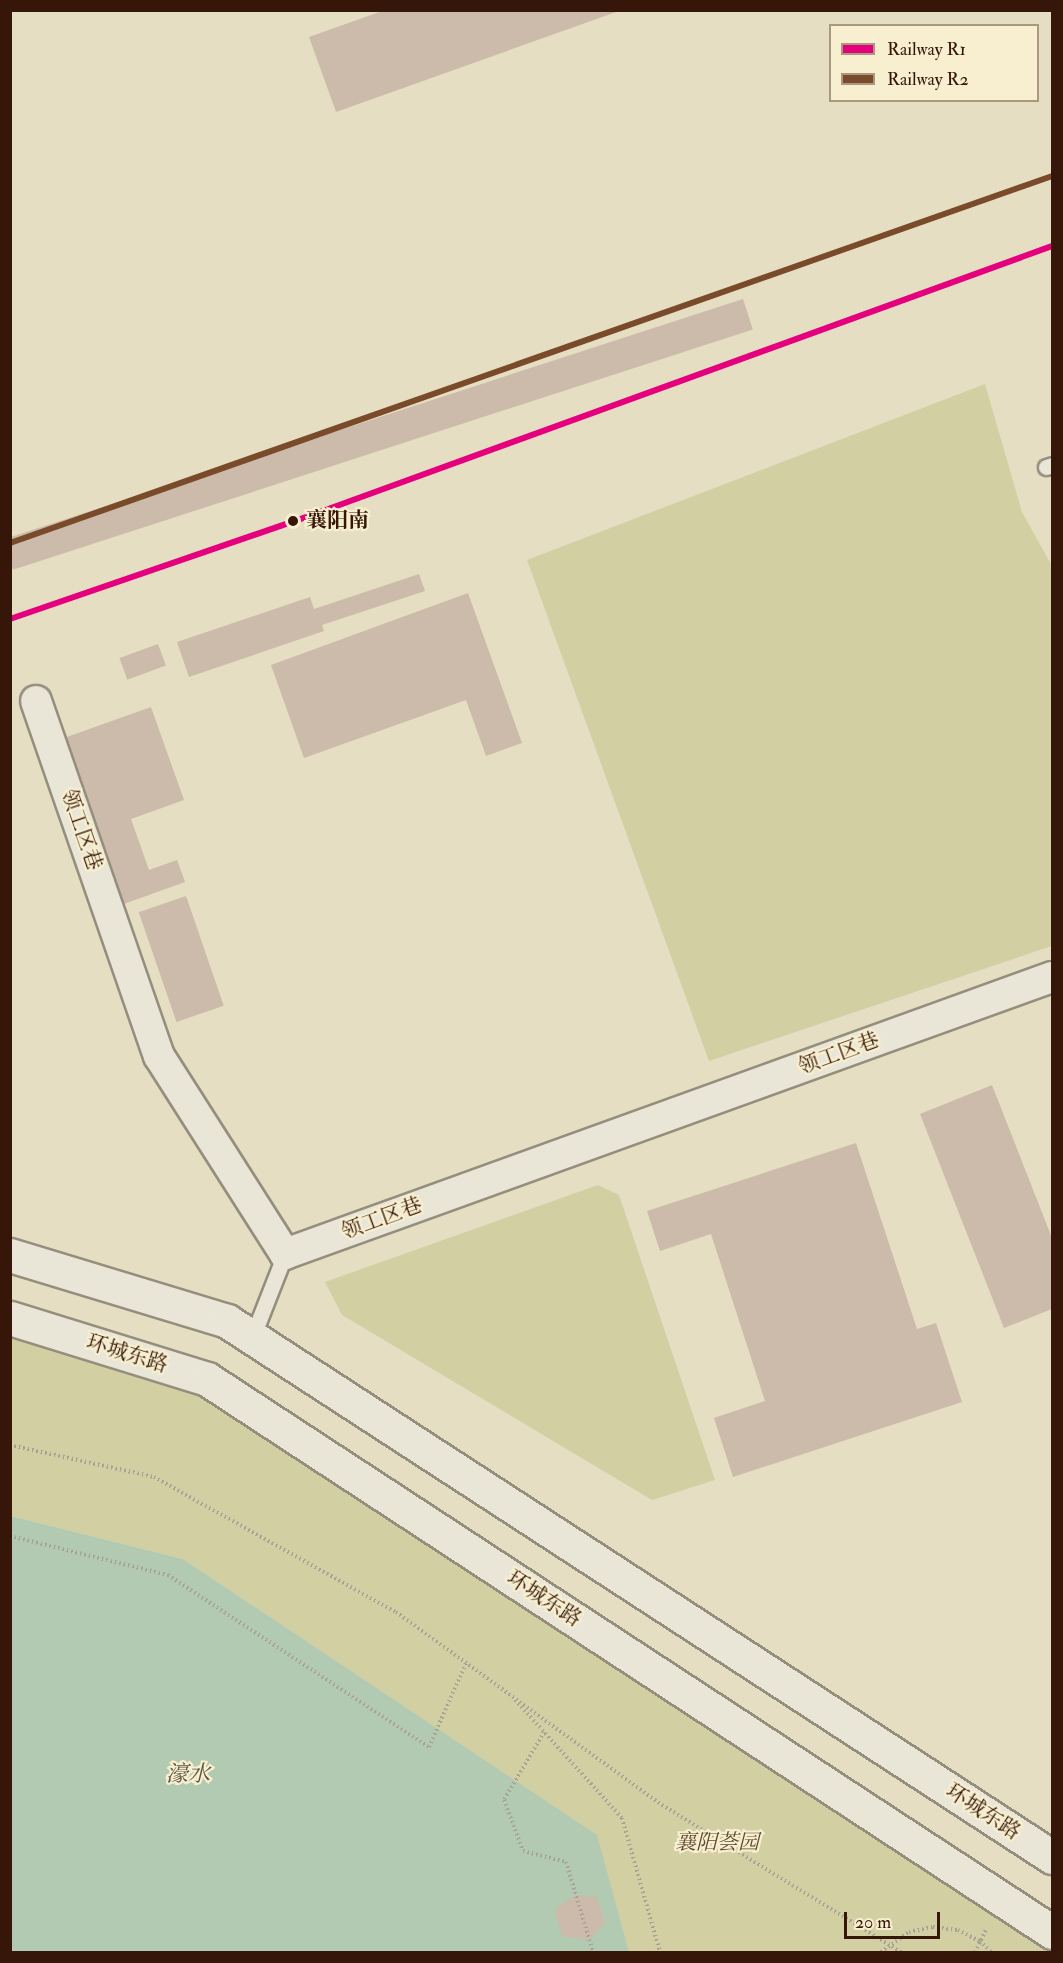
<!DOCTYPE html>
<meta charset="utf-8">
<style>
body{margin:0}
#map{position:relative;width:1063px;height:1963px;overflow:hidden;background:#e5dec3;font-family:"IM FELL Double Pica","Noto Serif SC",serif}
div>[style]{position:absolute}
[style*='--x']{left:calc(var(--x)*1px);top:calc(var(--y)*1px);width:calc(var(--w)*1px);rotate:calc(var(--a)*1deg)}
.green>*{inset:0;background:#d2cfa3}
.water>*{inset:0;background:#b2c9b2}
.building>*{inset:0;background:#cba;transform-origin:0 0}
.path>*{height:4px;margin-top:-2px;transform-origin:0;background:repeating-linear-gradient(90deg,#a7a196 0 1.5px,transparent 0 4.5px)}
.roads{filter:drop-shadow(2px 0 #968e7d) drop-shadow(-2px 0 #968e7d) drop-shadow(0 2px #968e7d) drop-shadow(0 -2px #968e7d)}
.lane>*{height:15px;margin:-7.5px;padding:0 7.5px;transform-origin:7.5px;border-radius:7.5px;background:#e9e6d8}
.street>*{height:30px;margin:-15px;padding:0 15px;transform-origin:15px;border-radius:15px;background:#e9e6d8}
.secondary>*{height:33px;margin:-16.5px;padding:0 16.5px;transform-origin:16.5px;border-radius:16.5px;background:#e9e6d8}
.rail-1>*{height:6px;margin:-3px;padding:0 3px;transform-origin:3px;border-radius:3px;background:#e5007d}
.rail-2>*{height:6px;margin:-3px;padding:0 3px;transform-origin:3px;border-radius:3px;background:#7a4b2a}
.dots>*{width:16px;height:16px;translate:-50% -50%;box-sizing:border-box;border:3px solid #f7efcf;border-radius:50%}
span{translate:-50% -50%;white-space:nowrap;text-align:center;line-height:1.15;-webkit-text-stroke:4.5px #f7efcf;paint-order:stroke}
.stop-label{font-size:21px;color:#361609;font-weight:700}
.left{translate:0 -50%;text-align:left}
.street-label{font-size:21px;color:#361609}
.park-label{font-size:21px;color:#604a2f;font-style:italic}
.water-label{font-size:22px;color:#5a5241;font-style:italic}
.frame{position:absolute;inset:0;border:12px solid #361609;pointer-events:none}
.legend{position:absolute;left:829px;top:24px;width:210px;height:78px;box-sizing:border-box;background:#f7efcf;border:2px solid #aa9880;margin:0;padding:8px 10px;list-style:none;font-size:18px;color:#361609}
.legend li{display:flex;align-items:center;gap:12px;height:30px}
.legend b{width:30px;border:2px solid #aa9880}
.scale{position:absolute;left:844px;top:1912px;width:96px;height:27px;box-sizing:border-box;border:3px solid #361609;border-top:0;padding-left:8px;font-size:18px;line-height:21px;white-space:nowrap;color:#361609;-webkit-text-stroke:4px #f7efcf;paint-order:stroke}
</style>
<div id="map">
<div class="green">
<i style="clip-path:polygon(985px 384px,1022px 512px,1052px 566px,1052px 946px,709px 1061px,527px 560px)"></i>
<i style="clip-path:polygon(598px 1185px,619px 1195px,715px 1480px,652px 1500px,342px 1315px,325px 1282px)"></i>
<i style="clip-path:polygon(11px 1318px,207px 1379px,1052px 1932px,1052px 1952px,629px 1952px,596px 1835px,183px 1559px,11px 1516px)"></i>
</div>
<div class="water">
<i style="clip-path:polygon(11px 1516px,183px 1559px,597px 1835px,629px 1952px,11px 1952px)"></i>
</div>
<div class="building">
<i style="clip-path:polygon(385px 10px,619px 10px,619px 11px,336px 112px,309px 37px)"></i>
<i style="left:743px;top:299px;width:32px;height:778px;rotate:72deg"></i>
<i style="clip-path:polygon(419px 574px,425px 591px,322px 625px,324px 631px,189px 677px,177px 642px,310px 597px,314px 609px)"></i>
<i style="clip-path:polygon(468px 593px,522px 743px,486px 756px,466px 700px,304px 758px,271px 665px)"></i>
<i style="left:158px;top:644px;width:23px;height:41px;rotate:70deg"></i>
<i style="clip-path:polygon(151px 707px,184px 800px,131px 819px,149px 870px,177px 860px,185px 882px,121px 905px,64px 738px)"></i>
<i style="left:186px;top:896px;width:116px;height:50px;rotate:71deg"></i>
<i style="clip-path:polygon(992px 1085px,1052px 1238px,1052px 1309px,1004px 1328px,920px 1114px)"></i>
<i style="clip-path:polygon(856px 1143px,917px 1329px,936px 1323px,962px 1402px,733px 1477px,714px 1418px,765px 1401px,711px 1234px,660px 1251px,647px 1211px)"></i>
<i style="clip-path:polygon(576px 1895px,597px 1897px,605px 1923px,589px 1940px,562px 1936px,555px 1909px)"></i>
</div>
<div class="path">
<i style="--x:10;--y:1445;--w:148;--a:12.5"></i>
<i style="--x:154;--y:1477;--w:277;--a:29.2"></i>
<i style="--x:396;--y:1612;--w:329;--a:36"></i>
<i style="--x:662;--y:1805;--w:281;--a:31.6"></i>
<i style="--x:10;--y:1536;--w:163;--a:13.9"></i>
<i style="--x:168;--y:1575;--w:313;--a:33.4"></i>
<i style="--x:429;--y:1747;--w:92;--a:-66.2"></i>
<i style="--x:515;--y:1700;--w:159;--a:47.8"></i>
<i style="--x:622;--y:1818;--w:139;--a:74.2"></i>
<i style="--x:544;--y:1732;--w:79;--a:120.5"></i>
<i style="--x:504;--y:1800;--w:54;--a:69.6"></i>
<i style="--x:523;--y:1851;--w:44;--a:14.3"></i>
<i style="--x:566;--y:1862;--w:94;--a:73.3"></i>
<i style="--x:881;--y:1952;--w:34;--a:-36"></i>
<i style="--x:909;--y:1932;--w:25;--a:-12"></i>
<i style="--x:933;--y:1927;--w:25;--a:7"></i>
<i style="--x:958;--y:1930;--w:25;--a:27"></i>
<i style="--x:980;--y:1941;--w:16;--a:45"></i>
<i style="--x:975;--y:1952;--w:25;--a:-64"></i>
</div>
<div class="roads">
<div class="lane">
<i style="--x:1046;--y:467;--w:6;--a:-18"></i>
<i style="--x:252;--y:1338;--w:90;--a:-68.6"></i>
</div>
<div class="street">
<i style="--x:36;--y:701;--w:376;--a:70.9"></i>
<i style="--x:159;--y:1056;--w:235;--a:57.5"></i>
<i style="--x:285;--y:1254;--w:815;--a:-19.86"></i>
</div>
<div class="secondary">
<i style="--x:10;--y:1255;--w:227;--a:16.9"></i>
<i style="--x:227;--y:1321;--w:984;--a:33.01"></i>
<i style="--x:10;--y:1318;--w:206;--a:17.2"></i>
<i style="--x:207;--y:1379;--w:1010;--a:33.2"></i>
</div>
</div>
<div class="rail-1">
<i style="--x:10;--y:619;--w:316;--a:-19"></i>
<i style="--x:309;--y:516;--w:791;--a:-19.97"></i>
</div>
<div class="rail-2">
<i style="--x:10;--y:543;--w:1105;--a:-19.4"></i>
</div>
<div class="dots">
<i style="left:293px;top:521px;background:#361609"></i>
</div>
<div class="stop-label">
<span class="left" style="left:306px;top:521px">襄阳南</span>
</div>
<div class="street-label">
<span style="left:81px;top:830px;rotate:71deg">领工区巷</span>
<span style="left:839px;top:1054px;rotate:-20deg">领工区巷</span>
<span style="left:382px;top:1219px;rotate:-20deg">领工区巷</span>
<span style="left:127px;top:1354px;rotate:17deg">环城东路</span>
<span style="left:544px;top:1599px;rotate:33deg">环城东路</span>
<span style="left:983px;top:1812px;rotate:33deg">环城东路</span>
</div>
<div class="park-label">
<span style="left:717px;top:1843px">襄阳荟园</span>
</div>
<div class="water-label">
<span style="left:188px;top:1775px">濠水</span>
</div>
<div class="frame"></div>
<ul class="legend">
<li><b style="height:8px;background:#e5007d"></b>Railway R1</li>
<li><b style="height:8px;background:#7a4b2a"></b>Railway R2</li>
</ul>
<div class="scale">20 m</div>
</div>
